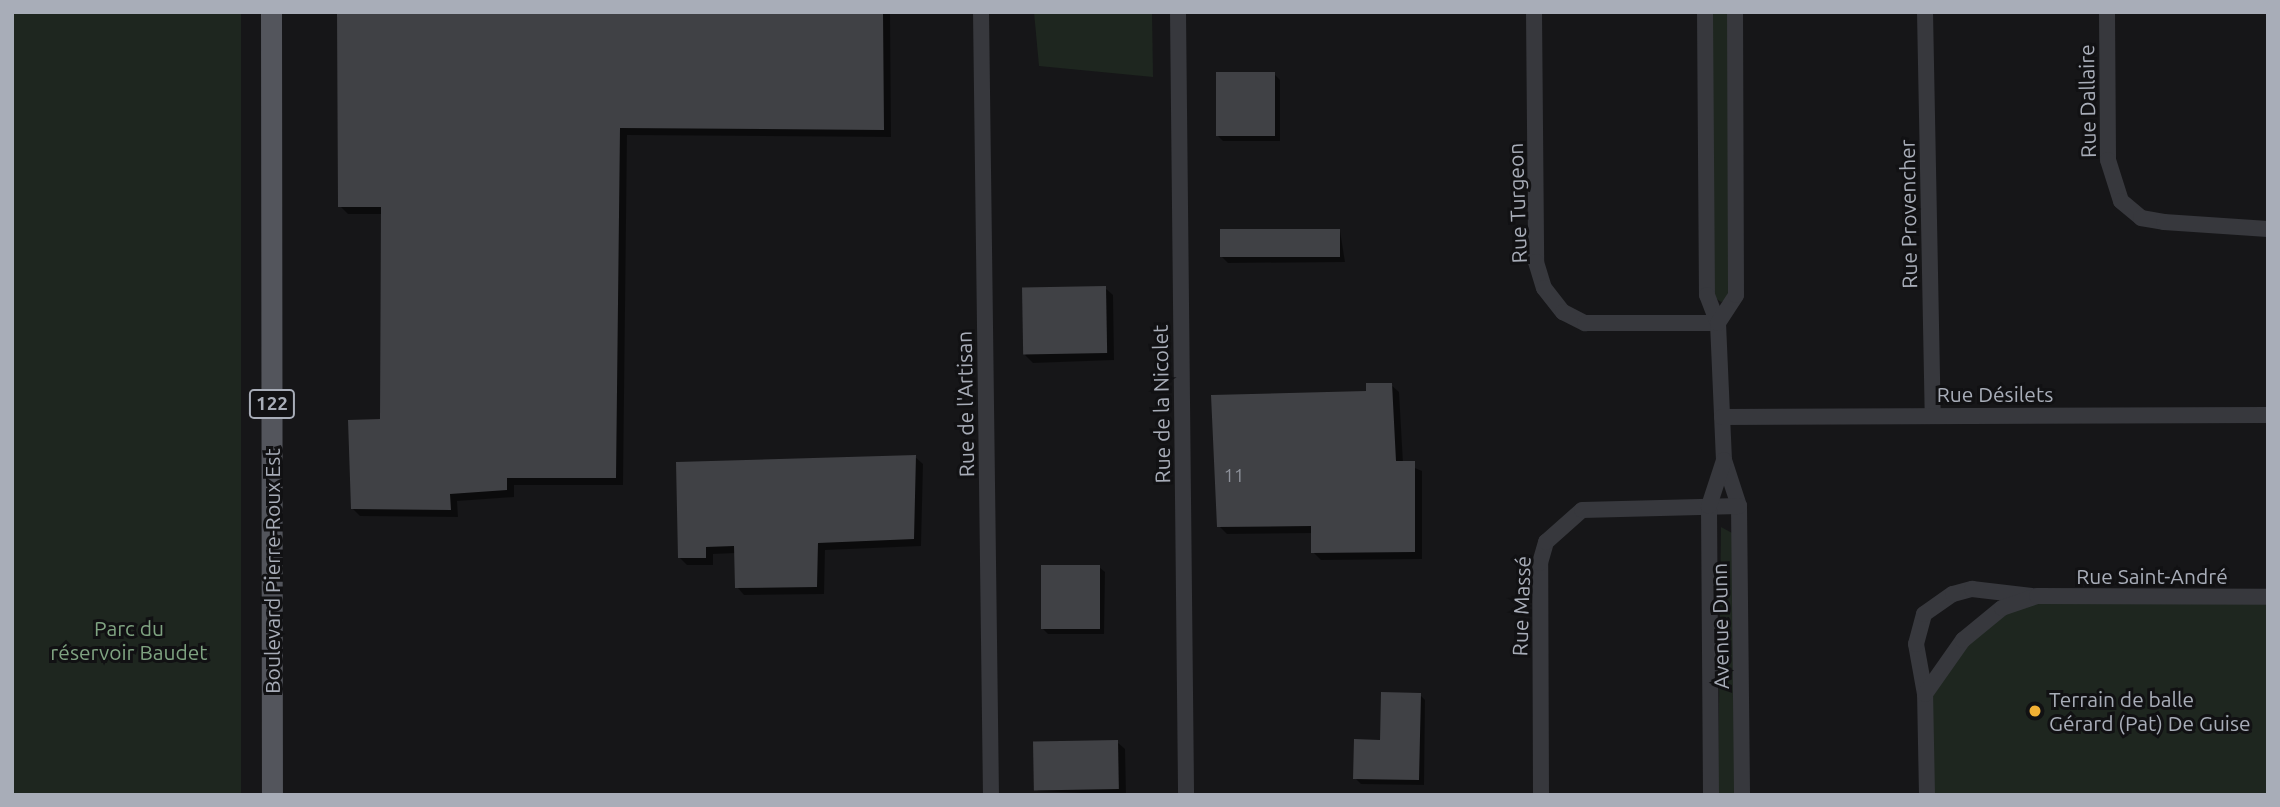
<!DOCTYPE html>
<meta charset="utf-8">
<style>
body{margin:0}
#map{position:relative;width:2280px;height:807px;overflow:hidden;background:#161618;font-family:Ubuntu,sans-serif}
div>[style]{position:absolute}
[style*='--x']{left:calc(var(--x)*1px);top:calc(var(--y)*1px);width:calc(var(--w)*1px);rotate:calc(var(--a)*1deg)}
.green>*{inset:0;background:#1e261f;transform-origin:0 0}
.shadow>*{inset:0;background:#0007}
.building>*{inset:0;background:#404145;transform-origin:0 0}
.minor>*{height:16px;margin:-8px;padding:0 8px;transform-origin:8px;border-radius:8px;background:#37383d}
.major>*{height:21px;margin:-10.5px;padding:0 10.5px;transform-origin:10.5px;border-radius:10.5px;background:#53555c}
.dots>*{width:19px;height:19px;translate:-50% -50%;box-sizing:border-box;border:4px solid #111113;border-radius:50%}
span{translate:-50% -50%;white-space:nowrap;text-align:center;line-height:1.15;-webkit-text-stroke:6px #111113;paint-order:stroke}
.number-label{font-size:18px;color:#8e929b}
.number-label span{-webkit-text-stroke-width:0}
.shield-label span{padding:2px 5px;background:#111113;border:2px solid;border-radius:5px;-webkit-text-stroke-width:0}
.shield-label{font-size:19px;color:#a8adb8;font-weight:700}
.street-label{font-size:21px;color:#a8adb8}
.park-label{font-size:21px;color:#7fa381}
.poi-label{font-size:21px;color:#a8adb8}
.left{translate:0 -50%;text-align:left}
.frame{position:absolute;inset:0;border:14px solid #a8adb8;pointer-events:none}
</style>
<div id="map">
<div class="green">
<i style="left:12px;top:12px;width:229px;height:783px"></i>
<i style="clip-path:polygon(1034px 12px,1152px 12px,1153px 77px,1039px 66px)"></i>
<i style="clip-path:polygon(1712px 12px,1729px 12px,1732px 297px,1721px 302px,1714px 297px)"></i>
<i style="clip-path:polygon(1721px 527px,1732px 533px,1735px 795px,1718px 795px)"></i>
<i style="clip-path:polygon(2037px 596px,2268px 597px,2268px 795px,1927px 795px,1925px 694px,1963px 640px)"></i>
</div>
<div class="shadow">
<i style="clip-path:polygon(339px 12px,890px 12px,891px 137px,627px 135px,623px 485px,514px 485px,514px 497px,457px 501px,458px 517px,360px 516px,352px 508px,382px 420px,383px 214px,348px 214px,340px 206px)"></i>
<i style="clip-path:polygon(1274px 74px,1280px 80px,1280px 141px,1223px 141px,1217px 135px)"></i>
<i style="clip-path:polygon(1340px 231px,1345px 262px,1228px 263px,1222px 257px)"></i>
<i style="clip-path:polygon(1105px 288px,1113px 295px,1114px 360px,1033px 363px,1025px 355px)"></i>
<i style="clip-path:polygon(1391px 385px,1399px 392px,1403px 463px,1422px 471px,1422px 559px,1321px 560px,1313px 552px,1313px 533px,1227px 534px,1219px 526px,1368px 393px)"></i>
<i style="clip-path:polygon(915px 457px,923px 464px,921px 546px,825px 550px,824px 594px,744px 595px,737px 587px,736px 553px,713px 554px,713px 565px,687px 565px,679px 557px)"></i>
<i style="clip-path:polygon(1099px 567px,1105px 572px,1104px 634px,1048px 634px,1042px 628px)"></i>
<i style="clip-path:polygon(1420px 695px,1425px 700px,1424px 785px,1361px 784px,1355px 778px)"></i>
<i style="clip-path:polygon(1117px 742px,1125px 749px,1126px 795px,1037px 791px)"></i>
</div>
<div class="building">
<i style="clip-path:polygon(337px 12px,883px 12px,884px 130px,620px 128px,616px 478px,507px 478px,507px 490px,450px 494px,451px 510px,351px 509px,348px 420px,380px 419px,381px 207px,338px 207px)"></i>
<i style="left:1216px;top:72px;width:59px;height:64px"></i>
<i style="left:1340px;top:229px;width:28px;height:120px;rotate:90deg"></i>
<i style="left:1106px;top:286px;width:67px;height:84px;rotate:89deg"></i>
<i style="clip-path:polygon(1366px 383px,1392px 383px,1396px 461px,1415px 461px,1415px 552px,1311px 553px,1311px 526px,1217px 527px,1211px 395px,1366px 391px)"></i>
<i style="clip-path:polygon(916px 455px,914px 539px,818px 543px,817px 587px,735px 588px,734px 546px,706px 547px,706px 558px,678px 558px,676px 462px)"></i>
<i style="left:1041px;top:565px;width:59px;height:64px"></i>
<i style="clip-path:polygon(1381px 692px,1421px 693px,1419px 780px,1353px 779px,1354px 739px,1380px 740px)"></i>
<i style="left:1118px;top:740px;width:49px;height:85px;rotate:89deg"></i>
</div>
<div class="minor">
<i style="--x:981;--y:12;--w:783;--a:89.27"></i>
<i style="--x:1178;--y:12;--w:783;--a:89.41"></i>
<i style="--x:1534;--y:12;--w:250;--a:89.5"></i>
<i style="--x:1536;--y:262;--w:27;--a:73"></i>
<i style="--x:1544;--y:288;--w:31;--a:52"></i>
<i style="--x:1563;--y:312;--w:25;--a:27"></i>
<i style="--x:1585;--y:323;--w:133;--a:0"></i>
<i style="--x:1705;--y:12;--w:283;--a:89.6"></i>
<i style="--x:1707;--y:295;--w:30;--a:69"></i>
<i style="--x:1718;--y:323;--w:137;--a:87.5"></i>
<i style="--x:1724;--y:460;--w:48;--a:71.9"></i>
<i style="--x:1739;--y:506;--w:289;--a:89.4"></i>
<i style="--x:1925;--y:12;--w:403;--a:88.9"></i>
<i style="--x:2107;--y:12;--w:148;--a:89.6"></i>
<i style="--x:2108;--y:160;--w:43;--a:72.4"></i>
<i style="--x:2121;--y:201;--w:26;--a:40"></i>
<i style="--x:2141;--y:218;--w:23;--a:10"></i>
<i style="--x:2164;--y:222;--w:104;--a:3.9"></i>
<i style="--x:1718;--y:323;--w:33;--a:-57"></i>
<i style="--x:1736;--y:295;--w:283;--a:-90.2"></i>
<i style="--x:1722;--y:417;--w:546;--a:-0.21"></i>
<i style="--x:1925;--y:694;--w:51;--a:-100.2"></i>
<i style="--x:1916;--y:644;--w:31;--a:-75"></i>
<i style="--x:1924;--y:614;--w:35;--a:-35"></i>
<i style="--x:1953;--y:594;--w:20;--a:-15"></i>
<i style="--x:1972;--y:589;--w:60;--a:6.7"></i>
<i style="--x:1541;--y:795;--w:232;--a:-90.2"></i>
<i style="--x:1540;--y:563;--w:22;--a:-74"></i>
<i style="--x:1546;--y:542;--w:48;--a:-41.6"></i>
<i style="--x:1582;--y:510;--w:157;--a:-1.5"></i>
<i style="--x:1711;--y:795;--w:289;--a:-90.4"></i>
<i style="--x:1709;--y:506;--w:48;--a:-71.9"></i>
<i style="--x:1927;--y:795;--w:101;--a:-91.1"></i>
<i style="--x:1925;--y:694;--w:66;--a:-54.9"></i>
<i style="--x:1963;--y:640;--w:50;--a:-39.4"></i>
<i style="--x:2002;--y:608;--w:37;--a:-19"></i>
<i style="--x:2037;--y:596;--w:231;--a:0.2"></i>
</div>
<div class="major">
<i style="--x:271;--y:12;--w:783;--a:89.93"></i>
</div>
<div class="dots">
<i style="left:2035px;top:711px;background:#f2b134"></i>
</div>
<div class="number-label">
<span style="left:1234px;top:475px">11</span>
</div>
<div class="shield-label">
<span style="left:272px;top:404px">122</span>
</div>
<div class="street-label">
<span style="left:2087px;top:101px;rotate:-91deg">Rue Dallaire</span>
<span style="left:1517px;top:203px;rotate:-92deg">Rue Turgeon</span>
<span style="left:1908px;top:214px;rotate:-91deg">Rue Provencher</span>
<span style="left:1995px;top:394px">Rue Désilets</span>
<span style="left:965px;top:404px;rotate:-91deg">Rue de l'Artisan</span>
<span style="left:1161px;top:404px;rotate:-91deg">Rue de la Nicolet</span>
<span style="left:272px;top:571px;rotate:-90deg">Boulevard Pierre-Roux Est</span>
<span style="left:2152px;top:576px">Rue Saint-André</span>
<span style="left:1521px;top:606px;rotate:-88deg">Rue Massé</span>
<span style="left:1720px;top:626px;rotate:-91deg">Avenue Dunn</span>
</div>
<div class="park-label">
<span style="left:129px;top:640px">Parc du<br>réservoir Baudet</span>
</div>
<div class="poi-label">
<span class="left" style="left:2049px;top:711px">Terrain de balle<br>Gérard (Pat) De Guise</span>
</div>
<div class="frame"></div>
</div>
